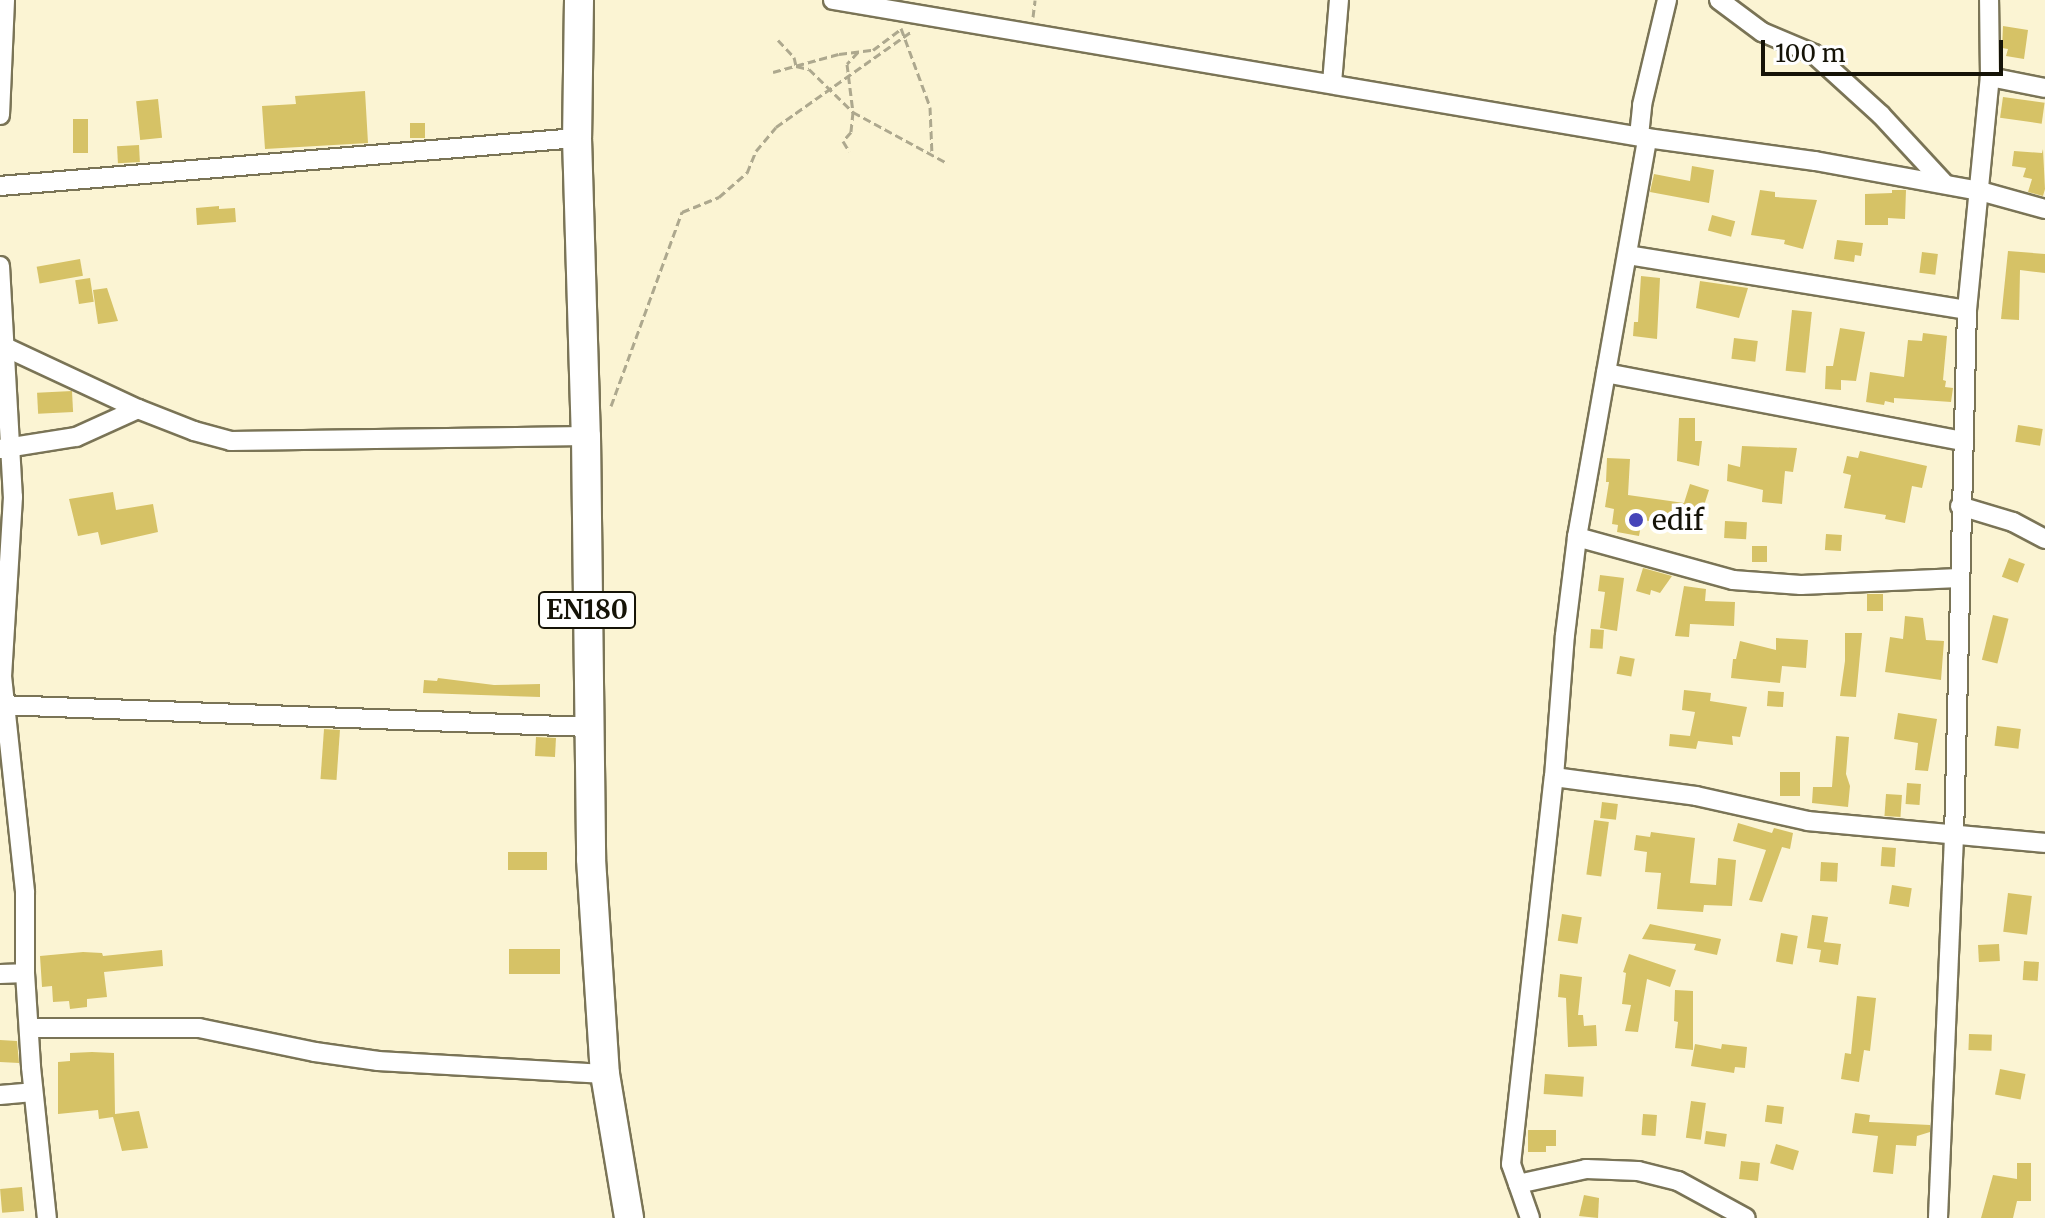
<!DOCTYPE html>
<style>
body{margin:0}
#map{position:relative;width:2045px;height:1218px;overflow:hidden;background:#fbf4d3;font-family:Merriweather,serif}
div>[style]{position:absolute}
[style*='--x']{left:calc(var(--x)*1px);top:calc(var(--y)*1px);width:calc(var(--w)*1px);rotate:calc(var(--a)*1deg)}
.building>*{inset:0;background:#d6c266;transform-origin:0 0}
.path>*{height:3px;margin-top:-1.5px;transform-origin:0;background:repeating-linear-gradient(90deg,#ada88e 0 8px,transparent 0 12px)}
.roads{filter:drop-shadow(2px 0 #7a7456) drop-shadow(-2px 0 #7a7456) drop-shadow(0 2px #7a7456) drop-shadow(0 -2px #7a7456)}
.minor>*{height:18px;margin:-9px;padding:0 9px;transform-origin:9px;border-radius:9px;background:#fff}
.primary>*{height:28px;margin:-14px;padding:0 14px;transform-origin:14px;border-radius:14px;background:#fff}
.dots>*{width:22px;height:22px;translate:-50% -50%;box-sizing:border-box;border:4px solid #fff;border-radius:50%}
span{translate:-50% -50%;white-space:nowrap;text-align:center;line-height:1.15;-webkit-text-stroke:8px #fff;paint-order:stroke}
.shield-label span{padding:2px 6px;background:#fff;border:2px solid;border-radius:6px;-webkit-text-stroke-width:0}
.shield-label{font-size:26px;color:#151307;font-weight:700}
.poi-label{font-size:28px;color:#151307}
.left{translate:0 -50%;text-align:left}
.scale{position:absolute;left:1761px;top:40px;width:242px;height:36px;box-sizing:border-box;border:4px solid #151307;border-top:0;padding-left:10px;font-size:24px;line-height:28px;white-space:nowrap;color:#151307;-webkit-text-stroke:6px #fff;paint-order:stroke}
</style>
<div id="map">
<div class="building">
<i style="clip-path:polygon(2003px 26px,2028px 30px,2024px 59px,2006px 56px,2008px 49px,2002px 48px)"></i>
<i style="clip-path:polygon(365px 91px,368px 143px,265px 149px,262px 106px,296px 104px,295px 96px)"></i>
<i style="left:2003px;top:97px;width:42px;height:21px;rotate:8deg"></i>
<i style="left:158px;top:99px;width:39px;height:22px;rotate:84deg"></i>
<i style="left:73px;top:119px;width:15px;height:34px"></i>
<i style="left:410px;top:123px;width:15px;height:15px"></i>
<i style="left:139px;top:145px;width:17px;height:22px;rotate:87deg"></i>
<i style="clip-path:polygon(2043px 149px,2045px 189px,2043px 196px,2028px 192px,2032px 179px,2023px 177px,2026px 168px,2012px 166px,2014px 151px,2042px 153px)"></i>
<i style="clip-path:polygon(1692px 166px,1714px 170px,1709px 203px,1650px 192px,1654px 174px,1690px 181px)"></i>
<i style="clip-path:polygon(1760px 190px,1775px 192px,1775px 197px,1817px 200px,1803px 249px,1784px 244px,1785px 240px,1751px 235px)"></i>
<i style="clip-path:polygon(1892px 190px,1906px 190px,1905px 219px,1888px 218px,1888px 225px,1865px 225px,1865px 194px,1892px 193px)"></i>
<i style="clip-path:polygon(219px 206px,219px 209px,235px 208px,236px 222px,197px 225px,196px 208px)"></i>
<i style="left:1712px;top:215px;width:24px;height:16px;rotate:15deg"></i>
<i style="clip-path:polygon(1837px 240px,1863px 243px,1861px 256px,1855px 255px,1854px 262px,1834px 259px)"></i>
<i style="clip-path:polygon(2008px 251px,2045px 254px,2045px 273px,2020px 270px,2019px 320px,2001px 319px)"></i>
<i style="left:1922px;top:252px;width:16px;height:21px;rotate:7deg"></i>
<i style="left:80px;top:259px;width:17px;height:44px;rotate:80deg"></i>
<i style="clip-path:polygon(1641px 276px,1660px 278px,1657px 339px,1633px 336px,1634px 322px,1638px 322px)"></i>
<i style="left:90px;top:278px;width:24px;height:15px;rotate:81deg"></i>
<i style="clip-path:polygon(1700px 281px,1748px 288px,1739px 318px,1696px 308px)"></i>
<i style="clip-path:polygon(107px 288px,118px 321px,98px 324px,93px 290px)"></i>
<i style="left:1792px;top:310px;width:20px;height:61px;rotate:6deg"></i>
<i style="clip-path:polygon(1840px 328px,1865px 332px,1856px 381px,1841px 380px,1841px 390px,1825px 389px,1826px 366px,1833px 366px)"></i>
<i style="clip-path:polygon(1923px 333px,1947px 336px,1943px 380px,1946px 381px,1945px 387px,1953px 388px,1951px 402px,1894px 398px,1894px 403px,1885px 401px,1884px 405px,1866px 402px,1870px 372px,1904px 377px,1908px 340px,1922px 341px)"></i>
<i style="left:1734px;top:338px;width:24px;height:21px;rotate:7deg"></i>
<i style="left:72px;top:391px;width:21px;height:35px;rotate:87deg"></i>
<i style="clip-path:polygon(1679px 418px,1695px 418px,1695px 441px,1702px 441px,1699px 466px,1677px 461px)"></i>
<i style="left:2018px;top:425px;width:25px;height:17px;rotate:9deg"></i>
<i style="clip-path:polygon(1742px 446px,1797px 448px,1793px 472px,1785px 471px,1782px 504px,1762px 502px,1763px 490px,1727px 481px,1728px 464px,1740px 467px)"></i>
<i style="clip-path:polygon(1860px 451px,1927px 466px,1922px 488px,1912px 486px,1905px 523px,1885px 519px,1886px 515px,1844px 508px,1851px 475px,1843px 473px,1847px 456px,1858px 458px)"></i>
<i style="clip-path:polygon(1607px 458px,1630px 459px,1628px 495px,1684px 503px,1690px 484px,1709px 490px,1699px 521px,1672px 516px,1671px 524px,1642px 520px,1639px 536px,1617px 532px,1618px 525px,1612px 524px,1614px 509px,1605px 507px,1609px 482px,1606px 482px)"></i>
<i style="clip-path:polygon(113px 492px,116px 510px,153px 504px,158px 532px,101px 545px,98px 532px,78px 536px,69px 499px)"></i>
<i style="left:1725px;top:521px;width:22px;height:17px;rotate:3deg"></i>
<i style="left:1826px;top:534px;width:16px;height:16px;rotate:4deg"></i>
<i style="left:1752px;top:546px;width:15px;height:16px"></i>
<i style="left:2009px;top:558px;width:17px;height:20px;rotate:21deg"></i>
<i style="clip-path:polygon(1643px 568px,1672px 576px,1660px 593px,1651px 590px,1650px 595px,1636px 591px)"></i>
<i style="clip-path:polygon(1600px 575px,1624px 578px,1617px 631px,1600px 628px,1605px 592px,1598px 591px)"></i>
<i style="clip-path:polygon(1684px 586px,1706px 589px,1705px 601px,1735px 602px,1734px 626px,1690px 624px,1689px 637px,1675px 636px)"></i>
<i style="left:1867px;top:594px;width:16px;height:17px"></i>
<i style="left:1993px;top:615px;width:16px;height:46px;rotate:14deg"></i>
<i style="clip-path:polygon(1905px 616px,1923px 618px,1926px 640px,1944px 641px,1941px 680px,1885px 672px,1890px 637px,1903px 639px)"></i>
<i style="left:1591px;top:629px;width:13px;height:19px;rotate:4deg"></i>
<i style="clip-path:polygon(1845px 633px,1862px 633px,1856px 697px,1840px 696px,1845px 661px)"></i>
<i style="clip-path:polygon(1776px 638px,1808px 640px,1806px 668px,1782px 666px,1780px 683px,1731px 678px,1733px 659px,1736px 659px,1740px 641px,1776px 650px)"></i>
<i style="left:1620px;top:656px;width:15px;height:18px;rotate:11deg"></i>
<i style="clip-path:polygon(438px 678px,494px 685px,540px 684px,540px 697px,423px 693px,424px 680px,437px 681px)"></i>
<i style="clip-path:polygon(1684px 690px,1711px 693px,1710px 701px,1747px 707px,1740px 737px,1732px 736px,1733px 745px,1698px 741px,1696px 749px,1669px 746px,1670px 734px,1690px 736px,1695px 712px,1682px 710px)"></i>
<i style="left:1768px;top:691px;width:16px;height:15px;rotate:4deg"></i>
<i style="clip-path:polygon(1898px 713px,1937px 719px,1928px 771px,1915px 770px,1918px 743px,1894px 739px)"></i>
<i style="left:1997px;top:726px;width:24px;height:20px;rotate:7deg"></i>
<i style="left:324px;top:729px;width:16px;height:50px;rotate:4deg"></i>
<i style="clip-path:polygon(1836px 736px,1849px 737px,1846px 774px,1850px 786px,1848px 807px,1812px 803px,1813px 787px,1832px 787px)"></i>
<i style="left:536px;top:737px;width:20px;height:19px;rotate:3deg"></i>
<i style="left:1780px;top:772px;width:20px;height:24px"></i>
<i style="left:1907px;top:783px;width:14px;height:21px;rotate:4deg"></i>
<i style="left:1886px;top:794px;width:16px;height:22px;rotate:4deg"></i>
<i style="left:1602px;top:802px;width:16px;height:16px;rotate:7deg"></i>
<i style="left:1594px;top:820px;width:15px;height:55px;rotate:8deg"></i>
<i style="clip-path:polygon(1738px 823px,1772px 833px,1774px 828px,1793px 833px,1790px 849px,1782px 847px,1762px 902px,1749px 900px,1766px 850px,1733px 841px)"></i>
<i style="clip-path:polygon(1651px 832px,1695px 838px,1690px 883px,1716px 885px,1718px 858px,1736px 860px,1732px 906px,1704px 905px,1703px 912px,1657px 909px,1661px 873px,1645px 872px,1647px 852px,1634px 850px,1636px 835px,1650px 837px)"></i>
<i style="left:1882px;top:847px;width:14px;height:19px;rotate:4deg"></i>
<i style="left:508px;top:852px;width:39px;height:18px"></i>
<i style="left:1821px;top:862px;width:17px;height:19px;rotate:3deg"></i>
<i style="left:1892px;top:885px;width:20px;height:19px;rotate:9deg"></i>
<i style="left:2008px;top:893px;width:24px;height:39px;rotate:7deg"></i>
<i style="left:1562px;top:914px;width:20px;height:27px;rotate:9deg"></i>
<i style="clip-path:polygon(1812px 915px,1828px 917px,1824px 942px,1841px 944px,1838px 965px,1819px 962px,1821px 950px,1807px 948px)"></i>
<i style="clip-path:polygon(1650px 924px,1721px 939px,1717px 955px,1694px 950px,1696px 944px,1642px 939px)"></i>
<i style="left:1781px;top:933px;width:17px;height:29px;rotate:10deg"></i>
<i style="left:1999px;top:944px;width:17px;height:21px;rotate:87deg"></i>
<i style="left:509px;top:949px;width:51px;height:25px"></i>
<i style="clip-path:polygon(162px 950px,163px 966px,104px 972px,107px 997px,87px 999px,87px 1007px,70px 1009px,69px 1001px,53px 1002px,52px 986px,42px 987px,40px 956px,83px 952px,102px 953px,103px 956px)"></i>
<i style="clip-path:polygon(1629px 954px,1676px 970px,1670px 987px,1647px 979px,1638px 1032px,1625px 1031px,1631px 1005px,1622px 1004px,1626px 973px,1623px 972px)"></i>
<i style="left:2024px;top:961px;width:15px;height:19px;rotate:4deg"></i>
<i style="clip-path:polygon(1560px 974px,1582px 977px,1578px 1015px,1583px 1015px,1584px 1026px,1596px 1025px,1597px 1046px,1568px 1047px,1566px 998px,1558px 997px)"></i>
<i style="clip-path:polygon(1675px 990px,1693px 991px,1693px 1050px,1675px 1048px,1678px 1022px,1674px 1021px)"></i>
<i style="clip-path:polygon(1857px 996px,1876px 998px,1870px 1051px,1864px 1050px,1859px 1082px,1841px 1079px,1845px 1053px,1851px 1054px)"></i>
<i style="left:1969px;top:1034px;width:23px;height:16px;rotate:2deg"></i>
<i style="clip-path:polygon(0 1040px,17px 1041px,19px 1063px,0 1062px)"></i>
<i style="clip-path:polygon(1695px 1044px,1721px 1049px,1722px 1044px,1747px 1047px,1745px 1068px,1735px 1067px,1734px 1073px,1691px 1066px)"></i>
<i style="clip-path:polygon(92px 1052px,114px 1053px,115px 1114px,139px 1111px,148px 1148px,122px 1151px,113px 1117px,99px 1119px,98px 1110px,58px 1114px,58px 1062px,70px 1061px,70px 1053px)"></i>
<i style="left:2000px;top:1069px;width:26px;height:26px;rotate:11deg"></i>
<i style="left:1545px;top:1074px;width:39px;height:20px;rotate:4deg"></i>
<i style="left:1691px;top:1101px;width:15px;height:37px;rotate:8deg"></i>
<i style="left:1767px;top:1105px;width:17px;height:17px;rotate:7deg"></i>
<i style="clip-path:polygon(1855px 1113px,1870px 1115px,1869px 1122px,1930px 1125px,1930px 1132px,1917px 1136px,1916px 1146px,1896px 1145px,1893px 1174px,1873px 1172px,1878px 1136px,1852px 1133px)"></i>
<i style="left:1643px;top:1114px;width:14px;height:21px;rotate:4deg"></i>
<i style="clip-path:polygon(1528px 1130px,1556px 1130px,1556px 1146px,1546px 1146px,1546px 1152px,1528px 1152px)"></i>
<i style="left:1706px;top:1131px;width:21px;height:13px;rotate:8deg"></i>
<i style="left:1776px;top:1144px;width:24px;height:20px;rotate:17deg"></i>
<i style="left:1741px;top:1161px;width:19px;height:18px;rotate:6deg"></i>
<i style="clip-path:polygon(2017px 1163px,2031px 1163px,2031px 1201px,2017px 1201px,2013px 1218px,1981px 1218px,1993px 1175px,2017px 1179px)"></i>
<i style="left:22px;top:1187px;width:24px;height:22px;rotate:85deg"></i>
<i style="clip-path:polygon(1584px 1195px,1599px 1198px,1598px 1218px,1579px 1216px)"></i>
</div>
<div class="path">
<i style="--x:1033;--y:17;--w:17;--a:-83"></i>
<i style="--x:901;--y:28;--w:84;--a:69.8"></i>
<i style="--x:930;--y:107;--w:47;--a:87.6"></i>
<i style="--x:778;--y:40;--w:23;--a:47"></i>
<i style="--x:794;--y:57;--w:9;--a:77"></i>
<i style="--x:796;--y:66;--w:13;--a:13"></i>
<i style="--x:809;--y:69;--w:62;--a:44.3"></i>
<i style="--x:853;--y:112;--w:20;--a:96"></i>
<i style="--x:851;--y:132;--w:12;--a:132"></i>
<i style="--x:843;--y:141;--w:12;--a:59"></i>
<i style="--x:858;--y:52;--w:16;--a:133"></i>
<i style="--x:847;--y:64;--w:48;--a:82.9"></i>
<i style="--x:853;--y:112;--w:107;--a:28.5"></i>
<i style="--x:773;--y:72;--w:68;--a:-15.3"></i>
<i style="--x:839;--y:54;--w:34;--a:-7"></i>
<i style="--x:873;--y:50;--w:35;--a:-37"></i>
<i style="--x:611;--y:406;--w:207;--a:-69.9"></i>
<i style="--x:682;--y:212;--w:40;--a:-22"></i>
<i style="--x:719;--y:197;--w:37;--a:-41"></i>
<i style="--x:747;--y:173;--w:24;--a:-68"></i>
<i style="--x:756;--y:151;--w:31;--a:-50"></i>
<i style="--x:776;--y:127;--w:166;--a:-35.2"></i>
</div>
<div class="roads">
<div class="minor">
<i style="--x:833;--y:0;--w:826;--a:9.62"></i>
<i style="--x:1647;--y:138;--w:170;--a:7.8"></i>
<i style="--x:1815;--y:161;--w:168;--a:10.3"></i>
<i style="--x:1980;--y:191;--w:67;--a:15.5"></i>
<i style="--x:1719;--y:0;--w:54;--a:36.7"></i>
<i style="--x:1762;--y:32;--w:56;--a:22.9"></i>
<i style="--x:1814;--y:54;--w:91;--a:42.3"></i>
<i style="--x:1881;--y:115;--w:94;--a:47.2"></i>
<i style="--x:1990;--y:77;--w:56;--a:11.3"></i>
<i style="--x:1332;--y:83;--w:83;--a:-85.2"></i>
<i style="--x:0;--y:115;--w:115;--a:-87.5"></i>
<i style="--x:1639;--y:136;--w:31;--a:-84"></i>
<i style="--x:1642;--y:105;--w:108;--a:-76.6"></i>
<i style="--x:0;--y:186;--w:579;--a:-4.76"></i>
<i style="--x:1628;--y:255;--w:343;--a:9.2"></i>
<i style="--x:0;--y:266;--w:231;--a:86.8"></i>
<i style="--x:13;--y:497;--w:179;--a:93.5"></i>
<i style="--x:2;--y:676;--w:218;--a:83.9"></i>
<i style="--x:25;--y:893;--w:80;--a:90"></i>
<i style="--x:25;--y:973;--w:94;--a:86.3"></i>
<i style="--x:31;--y:1067;--w:152;--a:84"></i>
<i style="--x:5;--y:347;--w:147;--a:25"></i>
<i style="--x:138;--y:409;--w:60;--a:21.4"></i>
<i style="--x:194;--y:431;--w:38;--a:15"></i>
<i style="--x:231;--y:441;--w:355;--a:-0.8"></i>
<i style="--x:1606;--y:373;--w:364;--a:10.8"></i>
<i style="--x:0;--y:449;--w:77;--a:-9"></i>
<i style="--x:76;--y:437;--w:68;--a:-24.3"></i>
<i style="--x:1960;--y:506;--w:55;--a:16.8"></i>
<i style="--x:2013;--y:522;--w:36;--a:28"></i>
<i style="--x:1577;--y:537;--w:162;--a:15.4"></i>
<i style="--x:1733;--y:580;--w:68;--a:4.2"></i>
<i style="--x:1801;--y:585;--w:158;--a:-2.5"></i>
<i style="--x:0;--y:705;--w:588;--a:2.14"></i>
<i style="--x:1554;--y:777;--w:143;--a:7.6"></i>
<i style="--x:1696;--y:796;--w:115;--a:12.6"></i>
<i style="--x:1808;--y:821;--w:238;--a:5.3"></i>
<i style="--x:0;--y:974;--w:25;--a:-2"></i>
<i style="--x:29;--y:1028;--w:170;--a:0"></i>
<i style="--x:199;--y:1028;--w:118;--a:11.7"></i>
<i style="--x:315;--y:1052;--w:64;--a:8.1"></i>
<i style="--x:378;--y:1061;--w:227;--a:3.3"></i>
<i style="--x:0;--y:1095;--w:33;--a:-5"></i>
<i style="--x:1518;--y:1184;--w:70;--a:-12.4"></i>
<i style="--x:1586;--y:1169;--w:52;--a:2.2"></i>
<i style="--x:1638;--y:1171;--w:41;--a:14"></i>
<i style="--x:1678;--y:1181;--w:77;--a:28.6"></i>
<i style="--x:1530;--y:1218;--w:57;--a:-109.4"></i>
<i style="--x:1511;--y:1164;--w:389;--a:-83.7"></i>
<i style="--x:1554;--y:777;--w:142;--a:-85.6"></i>
<i style="--x:1565;--y:635;--w:99;--a:-83"></i>
<i style="--x:1577;--y:537;--w:405;--a:-80"></i>
<i style="--x:1938;--y:1218;--w:381;--a:-87.6"></i>
<i style="--x:1954;--y:837;--w:527;--a:-88.59"></i>
<i style="--x:1967;--y:310;--w:234;--a:-84.4"></i>
<i style="--x:1990;--y:77;--w:77;--a:-90.7"></i>
</div>
<div class="primary">
<i style="--x:579;--y:0;--w:138;--a:90.8"></i>
<i style="--x:577;--y:138;--w:298;--a:88.3"></i>
<i style="--x:586;--y:436;--w:423;--a:89.3"></i>
<i style="--x:591;--y:859;--w:215;--a:86.3"></i>
<i style="--x:605;--y:1074;--w:146;--a:80.5"></i>
</div>
</div>
<div class="dots">
<i style="left:1636px;top:520px;background:#4644b9"></i>
</div>
<div class="shield-label">
<span style="left:587px;top:610px">EN180</span>
</div>
<div class="poi-label">
<span class="left" style="left:1652px;top:520px">edif</span>
</div>
<div class="scale">100 m</div>
</div>
